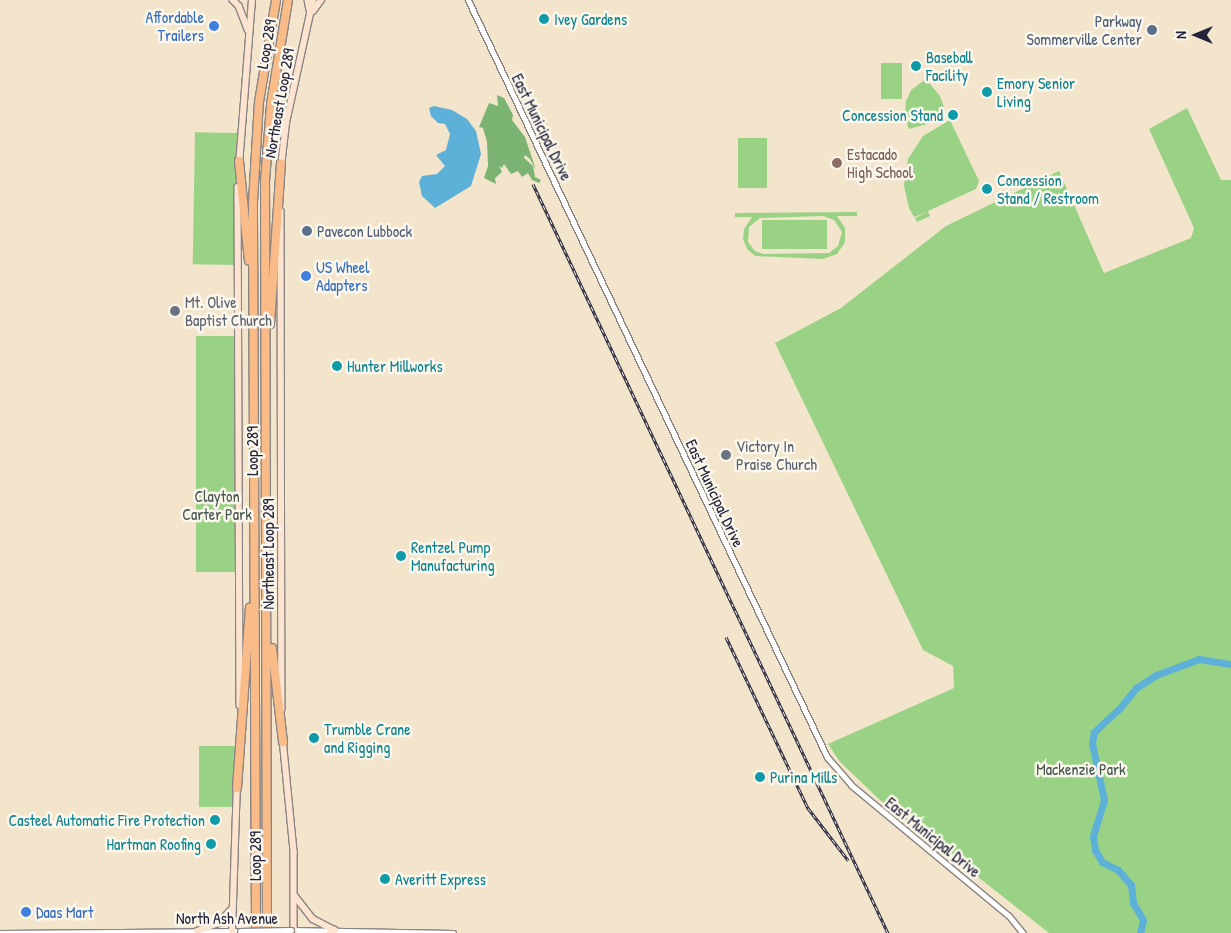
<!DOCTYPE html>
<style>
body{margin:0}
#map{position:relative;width:1231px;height:933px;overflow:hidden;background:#f3e5cb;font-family:"Patrick Hand",sans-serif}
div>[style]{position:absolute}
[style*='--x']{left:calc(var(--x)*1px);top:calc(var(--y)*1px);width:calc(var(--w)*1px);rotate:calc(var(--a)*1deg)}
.green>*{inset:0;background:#9ad285;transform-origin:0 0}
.forest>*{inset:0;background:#7bb472}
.water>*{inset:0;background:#5db0d8}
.river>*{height:7px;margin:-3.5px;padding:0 3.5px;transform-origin:3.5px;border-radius:3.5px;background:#5db0d8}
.roads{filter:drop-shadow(1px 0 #8a8483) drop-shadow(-1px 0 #8a8483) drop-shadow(0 1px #8a8483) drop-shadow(0 -1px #8a8483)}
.tertiary>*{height:5px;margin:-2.5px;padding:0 2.5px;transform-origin:2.5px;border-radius:2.5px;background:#fff}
.secondary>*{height:5.5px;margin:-2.75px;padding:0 2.75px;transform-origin:2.75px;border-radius:2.75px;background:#fde4d0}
.motorway>*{height:8px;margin:-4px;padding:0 4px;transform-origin:4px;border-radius:4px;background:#f9bc89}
.rail>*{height:3px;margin-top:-1.5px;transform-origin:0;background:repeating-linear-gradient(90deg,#fbf7ec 0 4px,#22223b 0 8px);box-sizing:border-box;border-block:1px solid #22223b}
.bridges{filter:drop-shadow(1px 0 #8a8483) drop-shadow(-1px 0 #8a8483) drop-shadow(0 1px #8a8483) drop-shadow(0 -1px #8a8483)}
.tertiary-bridge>*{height:5px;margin:-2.5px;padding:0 2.5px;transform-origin:2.5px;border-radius:2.5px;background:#fff}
.dots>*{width:14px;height:14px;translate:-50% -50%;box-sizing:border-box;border:2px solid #fbf7ec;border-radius:50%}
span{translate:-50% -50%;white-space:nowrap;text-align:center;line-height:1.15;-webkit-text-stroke:5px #fbf7ec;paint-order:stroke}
.shop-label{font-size:16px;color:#366cbe}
.right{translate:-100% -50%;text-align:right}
.left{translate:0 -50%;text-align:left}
.culture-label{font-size:16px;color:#0d838f}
.service-label{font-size:16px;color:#4e5e75}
.street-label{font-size:16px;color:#22223b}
.education-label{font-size:16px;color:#785e54}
.worship-label{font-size:16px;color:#5b616d}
.park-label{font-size:16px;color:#465751}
.north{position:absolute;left:1171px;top:10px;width:50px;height:50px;-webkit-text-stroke:4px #fbf7ec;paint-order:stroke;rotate:270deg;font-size:14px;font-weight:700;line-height:20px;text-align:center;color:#22223b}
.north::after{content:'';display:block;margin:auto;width:18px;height:22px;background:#22223b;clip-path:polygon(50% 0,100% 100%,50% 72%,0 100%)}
</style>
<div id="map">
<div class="green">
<i style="left:881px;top:63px;width:21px;height:36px"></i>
<i style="clip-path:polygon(926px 79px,940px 96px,945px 110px,943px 116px,931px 123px,909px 129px,905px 118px,906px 101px,911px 90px)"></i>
<i style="clip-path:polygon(1187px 108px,1221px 180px,1231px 180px,1231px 933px,1049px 933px,879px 799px,840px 762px,828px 744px,954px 688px,953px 666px,923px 650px,775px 343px,841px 308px,946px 226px,1059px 171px,1104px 273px,1191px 238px,1194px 228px,1149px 129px)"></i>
<i style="clip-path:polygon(950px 120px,979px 181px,976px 189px,928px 211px,930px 216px,917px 222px,915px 218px,927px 212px,914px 217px,909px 208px,904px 186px,908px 159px,923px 136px)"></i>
<i style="left:237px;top:133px;width:132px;height:42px;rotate:91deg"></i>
<i style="left:738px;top:138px;width:29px;height:50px"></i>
<i style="clip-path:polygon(evenodd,857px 212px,857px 216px,837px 216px,845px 228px,845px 242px,837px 254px,823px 259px,755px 256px,747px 249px,743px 239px,744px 229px,752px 217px,735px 217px,735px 213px,857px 212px,823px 216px,834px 220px,842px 232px,838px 246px,829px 253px,763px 254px,755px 251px,748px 242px,749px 227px,760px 218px,823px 216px)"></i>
<i style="left:827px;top:220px;width:29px;height:65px;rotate:90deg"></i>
<i style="left:235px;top:336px;width:236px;height:39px;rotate:90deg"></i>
<i style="left:199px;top:746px;width:38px;height:61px"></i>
</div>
<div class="forest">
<i style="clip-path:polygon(497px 95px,504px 98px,513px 115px,512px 120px,525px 137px,536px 170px,530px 159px,525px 155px,524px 158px,533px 166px,535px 177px,541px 180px,539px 183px,532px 180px,528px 173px,522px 177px,518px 171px,511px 174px,504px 164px,502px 168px,499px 166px,502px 172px,495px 178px,496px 184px,484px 178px,488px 166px,487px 142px,483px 128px,479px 127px,489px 103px,498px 106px)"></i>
</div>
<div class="water">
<i style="clip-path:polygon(434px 106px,452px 110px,467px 119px,476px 131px,481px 154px,471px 186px,435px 208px,422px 196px,419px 182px,422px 176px,437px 174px,445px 166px,436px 155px,446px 150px,450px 134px,445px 124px,438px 123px,431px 116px,429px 108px)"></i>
</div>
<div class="river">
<i style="--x:1140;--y:933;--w:13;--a:-77"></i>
<i style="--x:1143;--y:920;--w:20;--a:-120"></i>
<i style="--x:1133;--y:903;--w:18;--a:-96"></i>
<i style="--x:1131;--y:885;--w:20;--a:-131"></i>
<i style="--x:1118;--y:870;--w:18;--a:-153"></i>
<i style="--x:1102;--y:862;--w:14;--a:-120"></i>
<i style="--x:1095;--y:850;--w:14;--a:-98"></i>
<i style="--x:1093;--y:836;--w:38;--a:-73"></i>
<i style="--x:1104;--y:800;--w:58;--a:-101.9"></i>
<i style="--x:1092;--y:743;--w:11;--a:-80"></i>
<i style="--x:1094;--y:732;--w:34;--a:-43"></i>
<i style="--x:1119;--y:709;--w:27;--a:-51"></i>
<i style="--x:1136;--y:688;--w:24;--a:-33"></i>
<i style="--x:1156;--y:675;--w:46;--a:-20.4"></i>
<i style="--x:1199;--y:659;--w:32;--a:9"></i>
</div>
<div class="roads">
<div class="tertiary">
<i style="--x:468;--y:0;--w:838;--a:64.63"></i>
<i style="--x:827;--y:757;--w:37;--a:49"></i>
<i style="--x:851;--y:785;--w:205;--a:39.7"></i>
<i style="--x:1009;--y:916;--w:22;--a:51"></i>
<i style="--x:291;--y:930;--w:162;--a:1.1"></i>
<i style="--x:0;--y:933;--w:240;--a:-0.5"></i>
</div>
<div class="secondary">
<i style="--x:233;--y:0;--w:8;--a:45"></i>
<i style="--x:239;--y:6;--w:25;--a:69"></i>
<i style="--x:308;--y:0;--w:10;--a:79"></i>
<i style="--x:313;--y:11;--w:14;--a:-54"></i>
<i style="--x:239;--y:165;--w:166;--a:-85.5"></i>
<i style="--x:281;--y:167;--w:44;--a:-83.5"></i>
<i style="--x:286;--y:123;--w:126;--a:-77.6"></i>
<i style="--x:238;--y:187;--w:518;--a:89.78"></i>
<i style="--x:281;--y:211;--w:498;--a:89.9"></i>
<i style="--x:283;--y:739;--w:114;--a:84.4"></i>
<i style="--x:294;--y:852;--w:81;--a:90"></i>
<i style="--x:295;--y:896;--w:29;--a:52"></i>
<i style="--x:313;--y:919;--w:25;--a:27"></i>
<i style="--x:335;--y:930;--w:5;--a:143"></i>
<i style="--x:197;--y:931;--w:23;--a:-20"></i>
<i style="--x:219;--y:923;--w:19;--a:-47"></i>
<i style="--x:232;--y:933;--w:149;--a:-88.1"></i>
</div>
<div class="motorway">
<i style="--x:239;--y:161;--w:100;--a:84.3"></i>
<i style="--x:270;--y:324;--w:161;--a:-86.1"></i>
<i style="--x:272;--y:648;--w:95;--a:83.3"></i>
<i style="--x:237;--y:788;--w:181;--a:-85.9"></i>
<i style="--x:256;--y:933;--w:731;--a:-90.24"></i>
<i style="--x:253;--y:202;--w:100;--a:-86.6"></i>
<i style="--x:259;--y:102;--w:103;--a:-80.5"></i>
<i style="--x:267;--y:933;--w:752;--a:-90.15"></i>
<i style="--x:265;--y:181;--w:77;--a:-85.5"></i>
<i style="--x:271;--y:104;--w:105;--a:-80.7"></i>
</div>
</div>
<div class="rail">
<i style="--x:533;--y:184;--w:829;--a:64.64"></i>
<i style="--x:726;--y:637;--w:190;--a:64.4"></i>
<i style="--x:808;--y:808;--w:66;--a:52.4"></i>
</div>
<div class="bridges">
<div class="tertiary-bridge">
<i style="--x:240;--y:931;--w:51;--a:-1.1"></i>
</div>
</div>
<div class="dots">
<i style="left:544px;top:19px;background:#0f9aa8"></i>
<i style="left:214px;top:26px;background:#3f7fe0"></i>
<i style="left:1152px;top:30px;background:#5c6f8a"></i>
<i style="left:916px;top:66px;background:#0f9aa8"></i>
<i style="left:987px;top:92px;background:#0f9aa8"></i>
<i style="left:953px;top:115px;background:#0f9aa8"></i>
<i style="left:837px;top:163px;background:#8d6e63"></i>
<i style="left:987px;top:189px;background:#0f9aa8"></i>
<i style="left:307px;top:231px;background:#5c6f8a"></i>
<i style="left:306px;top:276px;background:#3f7fe0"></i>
<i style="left:175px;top:311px;background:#6b7280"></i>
<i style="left:337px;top:366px;background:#0f9aa8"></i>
<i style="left:726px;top:455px;background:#6b7280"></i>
<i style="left:401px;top:556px;background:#0f9aa8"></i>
<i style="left:314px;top:738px;background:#0f9aa8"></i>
<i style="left:760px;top:777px;background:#0f9aa8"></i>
<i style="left:215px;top:820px;background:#0f9aa8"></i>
<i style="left:211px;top:844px;background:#0f9aa8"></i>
<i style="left:385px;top:879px;background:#0f9aa8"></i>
<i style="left:26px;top:912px;background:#3f7fe0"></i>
</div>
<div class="shop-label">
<span class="right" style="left:204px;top:26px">Affordable<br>Trailers</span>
<span class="left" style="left:316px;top:276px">US Wheel<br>Adapters</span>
<span class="left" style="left:36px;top:912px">Daas Mart</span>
</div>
<div class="culture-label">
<span class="left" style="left:554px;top:19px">Ivey Gardens</span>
<span class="left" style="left:926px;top:66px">Baseball<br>Facility</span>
<span class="left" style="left:997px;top:92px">Emory Senior<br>Living</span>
<span class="right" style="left:943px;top:115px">Concession Stand</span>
<span class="left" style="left:997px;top:189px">Concession<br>Stand / Restroom</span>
<span class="left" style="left:347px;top:366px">Hunter Millworks</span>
<span class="left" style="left:411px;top:556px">Rentzel Pump<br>Manufacturing</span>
<span class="left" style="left:324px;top:738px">Trumble Crane<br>and Rigging</span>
<span class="left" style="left:770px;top:777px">Purina Mills</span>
<span class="right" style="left:205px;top:820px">Casteel Automatic Fire Protection</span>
<span class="right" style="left:201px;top:844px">Hartman Roofing</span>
<span class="left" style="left:395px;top:879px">Averitt Express</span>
</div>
<div class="service-label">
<span class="right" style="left:1142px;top:30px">Parkway<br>Sommerville Center</span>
<span class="left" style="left:317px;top:231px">Pavecon Lubbock</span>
</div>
<div class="street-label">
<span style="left:266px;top:44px;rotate:-80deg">Loop 289</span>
<span style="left:279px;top:103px;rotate:-80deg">Northeast Loop 289</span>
<span style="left:542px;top:127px;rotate:64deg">East Municipal Drive</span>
<span style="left:252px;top:451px;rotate:-90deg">Loop 289</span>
<span style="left:715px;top:493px;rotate:65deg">East Municipal Drive</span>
<span style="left:268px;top:554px;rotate:-90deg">Northeast Loop 289</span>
<span style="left:933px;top:837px;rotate:39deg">East Municipal Drive</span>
<span style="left:255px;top:856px;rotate:-90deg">Loop 289</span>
<span style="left:227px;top:918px">North Ash Avenue</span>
</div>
<div class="education-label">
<span class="left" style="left:847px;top:163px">Estacado<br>High School</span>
</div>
<div class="worship-label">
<span class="left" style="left:185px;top:311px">Mt. Olive<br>Baptist Church</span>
<span class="left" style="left:736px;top:455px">Victory In<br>Praise Church</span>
</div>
<div class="park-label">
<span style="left:217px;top:505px">Clayton<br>Carter Park</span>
<span style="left:1081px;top:769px">Mackenzie Park</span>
</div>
<div class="north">N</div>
</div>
